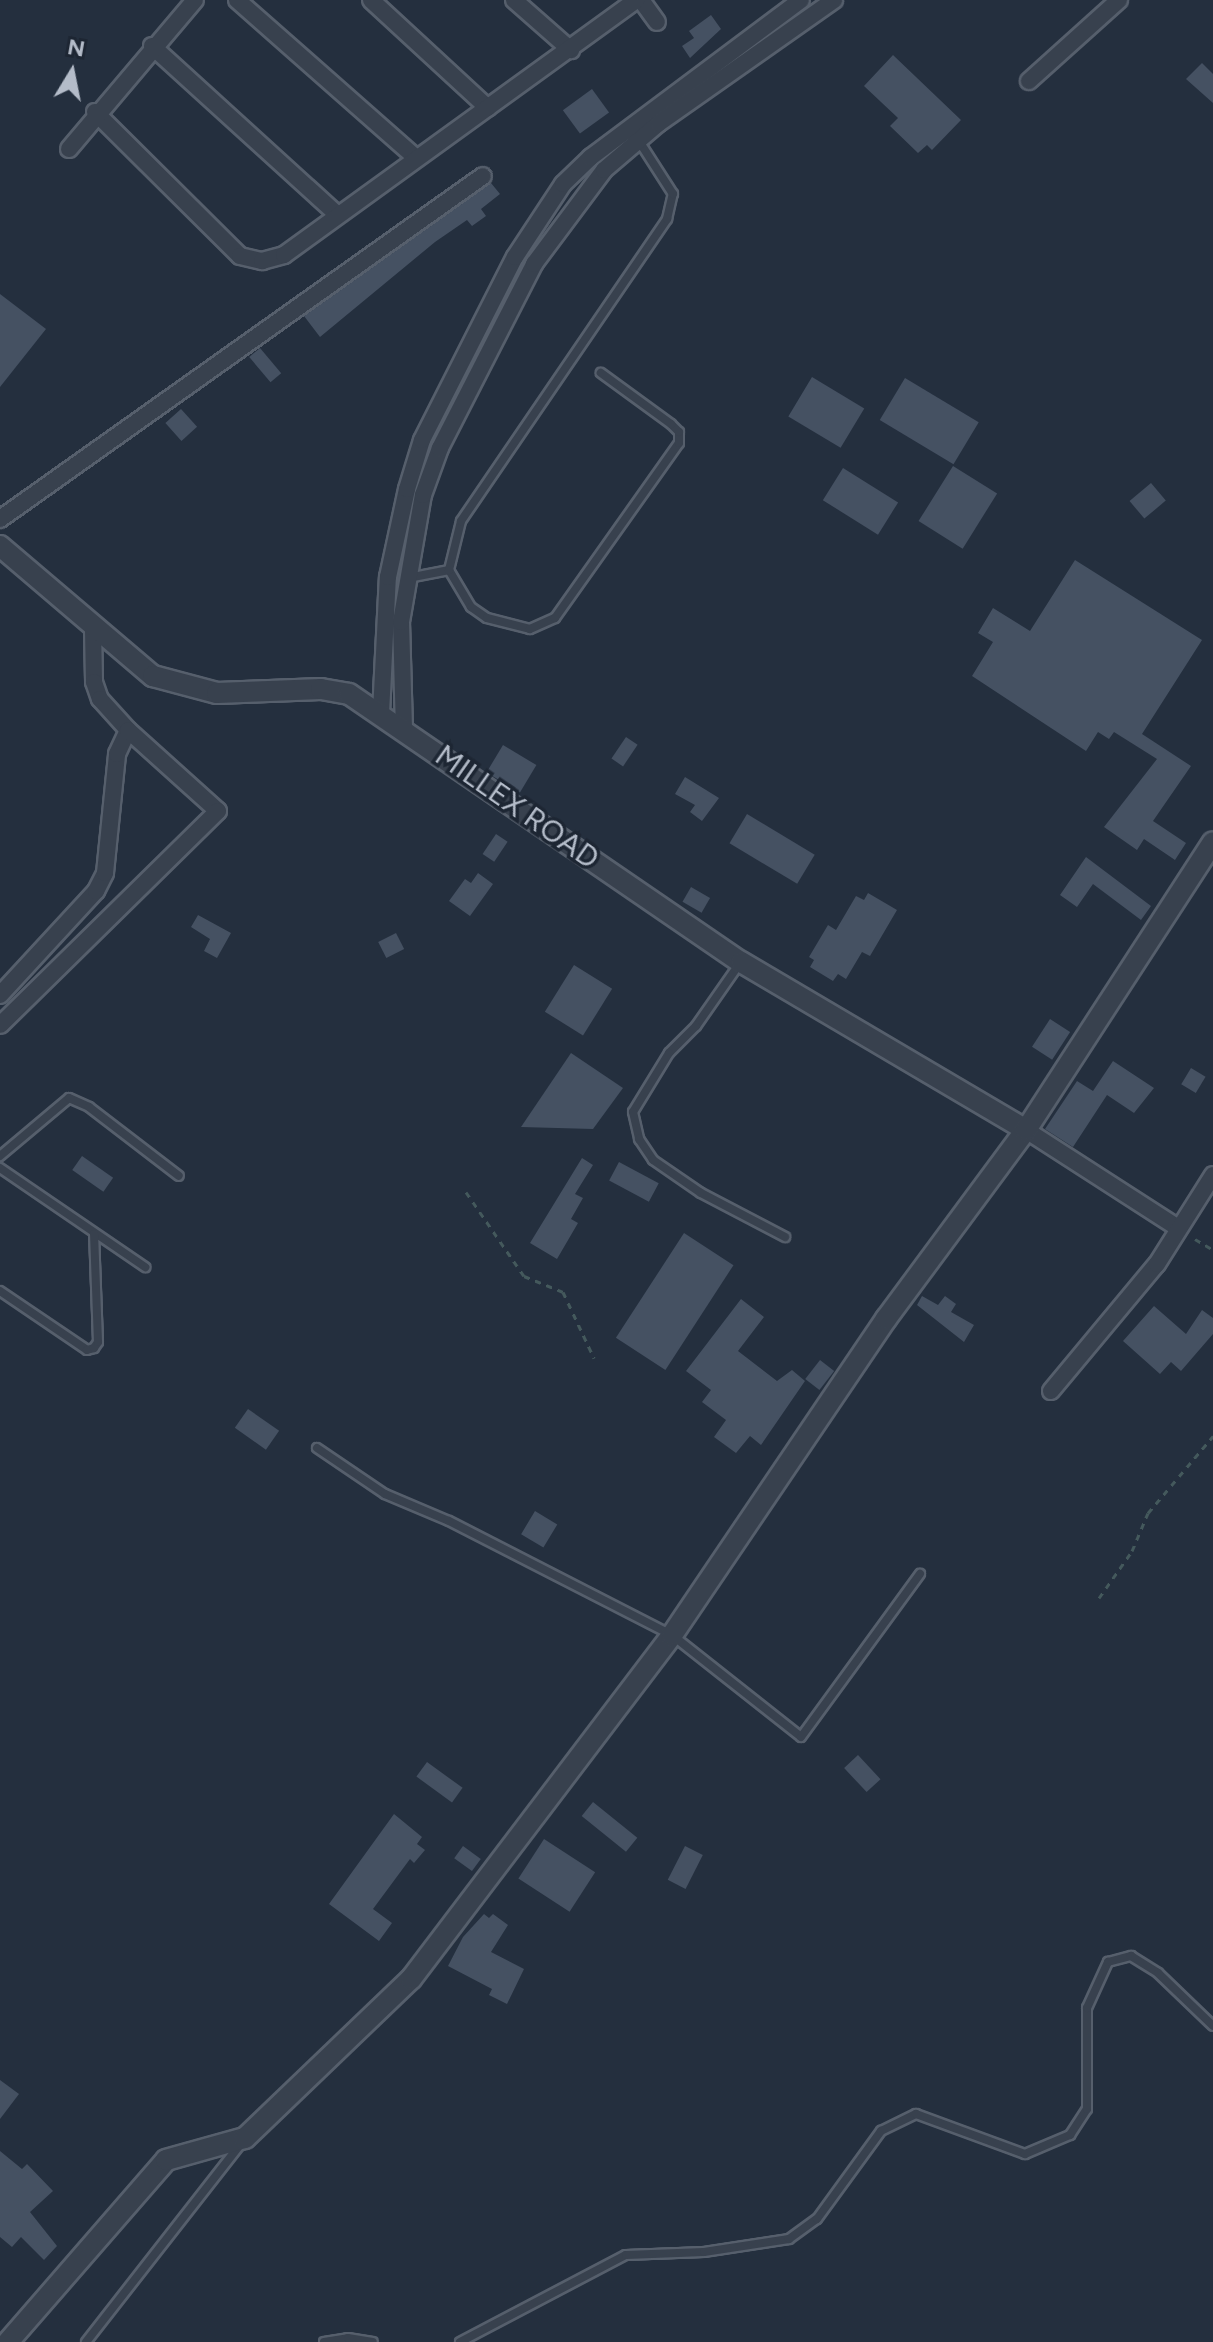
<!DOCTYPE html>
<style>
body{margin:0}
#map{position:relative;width:1213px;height:2342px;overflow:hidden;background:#242f3e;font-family:Figtree,sans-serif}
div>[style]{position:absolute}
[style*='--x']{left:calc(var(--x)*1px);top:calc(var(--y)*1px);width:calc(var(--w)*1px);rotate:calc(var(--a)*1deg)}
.building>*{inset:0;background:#455162;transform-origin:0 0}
.path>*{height:3px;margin-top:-1.5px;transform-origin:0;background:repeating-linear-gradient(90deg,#44595c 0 6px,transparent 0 12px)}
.roads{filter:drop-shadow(2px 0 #565f6c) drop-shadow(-2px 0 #565f6c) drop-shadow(0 2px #565f6c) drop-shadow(0 -2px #565f6c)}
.service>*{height:8px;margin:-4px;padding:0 4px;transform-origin:4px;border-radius:4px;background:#38414e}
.minor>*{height:16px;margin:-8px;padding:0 8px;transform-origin:8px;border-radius:8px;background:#38414e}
.tertiary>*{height:20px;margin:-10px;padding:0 10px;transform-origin:10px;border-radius:10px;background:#38414e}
span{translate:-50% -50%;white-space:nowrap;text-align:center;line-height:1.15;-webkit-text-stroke:7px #1d2633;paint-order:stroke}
.street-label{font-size:30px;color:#b4bcc9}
.north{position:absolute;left:32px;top:32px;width:80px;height:80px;-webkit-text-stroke:6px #1d2633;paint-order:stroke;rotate:10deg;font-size:22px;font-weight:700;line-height:32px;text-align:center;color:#b4bcc9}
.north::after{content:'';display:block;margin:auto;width:28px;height:36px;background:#b4bcc9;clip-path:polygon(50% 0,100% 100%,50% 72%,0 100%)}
</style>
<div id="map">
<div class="building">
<i style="clip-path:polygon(711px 15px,721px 29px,690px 58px,682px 46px,694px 38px,689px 31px)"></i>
<i style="clip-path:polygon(893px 55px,961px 120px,932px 150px,927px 145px,918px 153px,890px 126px,898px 118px,864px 86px)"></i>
<i style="clip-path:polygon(1202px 63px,1213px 74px,1213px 103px,1186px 79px)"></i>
<i style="left:592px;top:89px;width:29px;height:36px;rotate:54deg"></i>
<i style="clip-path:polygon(491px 183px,500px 194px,481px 209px,486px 216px,472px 226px,467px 220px,435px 242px,320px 337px,304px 316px)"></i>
<i style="clip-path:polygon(0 294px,46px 329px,0 387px)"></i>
<i style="left:260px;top:348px;width:33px;height:14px;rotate:50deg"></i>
<i style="left:812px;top:377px;width:61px;height:46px;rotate:31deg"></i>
<i style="left:905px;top:378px;width:86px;height:49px;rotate:31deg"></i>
<i style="left:181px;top:409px;width:24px;height:21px;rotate:48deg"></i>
<i style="left:953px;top:466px;width:52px;height:65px;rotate:32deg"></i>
<i style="left:843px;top:468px;width:65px;height:38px;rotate:32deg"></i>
<i style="left:1151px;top:483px;width:23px;height:28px;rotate:50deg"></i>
<i style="clip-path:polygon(1075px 560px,1202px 640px,1142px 734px,1191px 766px,1153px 821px,1186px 843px,1175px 860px,1144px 839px,1137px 850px,1104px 827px,1157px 759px,1114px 732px,1109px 739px,1098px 732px,1086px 751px,972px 676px,993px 642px,978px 633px,993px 608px,1030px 631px)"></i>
<i style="left:626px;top:737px;width:14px;height:26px;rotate:34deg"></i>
<i style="left:503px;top:745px;width:39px;height:32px;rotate:31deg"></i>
<i style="clip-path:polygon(685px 777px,719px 798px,702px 821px,690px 812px,695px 805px,675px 794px)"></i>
<i style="left:747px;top:814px;width:79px;height:34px;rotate:31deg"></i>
<i style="left:496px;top:834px;width:14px;height:24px;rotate:34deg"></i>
<i style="clip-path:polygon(1086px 857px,1151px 906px,1141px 920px,1093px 884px,1077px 907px,1060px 895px)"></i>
<i style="clip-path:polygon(478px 873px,493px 884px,470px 916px,449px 901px,465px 879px,471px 883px)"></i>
<i style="left:691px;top:887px;width:22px;height:17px;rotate:30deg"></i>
<i style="clip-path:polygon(868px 893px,897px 910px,870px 956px,862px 952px,846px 979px,838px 974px,833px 981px,810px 967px,814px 960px,809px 957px,828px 925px,836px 930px,856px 896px,864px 900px)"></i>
<i style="clip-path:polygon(198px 915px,231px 933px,217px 958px,204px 951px,210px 939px,191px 927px)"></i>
<i style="left:396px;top:933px;width:18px;height:20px;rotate:63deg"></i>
<i style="left:574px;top:965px;width:45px;height:55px;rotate:32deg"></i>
<i style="left:1050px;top:1019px;width:24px;height:33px;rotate:33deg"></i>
<i style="clip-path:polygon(571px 1053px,623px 1088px,593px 1129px,521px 1127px)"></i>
<i style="clip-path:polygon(1113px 1061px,1154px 1088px,1134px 1113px,1107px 1095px,1073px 1147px,1045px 1129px,1077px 1081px,1093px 1091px)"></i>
<i style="left:1191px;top:1068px;width:17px;height:19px;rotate:31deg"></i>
<i style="left:82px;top:1156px;width:38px;height:17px;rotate:35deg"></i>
<i style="clip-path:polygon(582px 1158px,593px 1165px,575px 1194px,583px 1198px,571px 1219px,578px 1223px,557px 1259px,530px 1243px)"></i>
<i style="left:619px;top:1162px;width:45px;height:21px;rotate:28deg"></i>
<i style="left:684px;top:1233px;width:59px;height:125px;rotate:33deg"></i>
<i style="clip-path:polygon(922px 1296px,938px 1305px,945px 1296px,956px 1304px,951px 1312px,974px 1325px,964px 1342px,917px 1305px)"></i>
<i style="clip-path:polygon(741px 1299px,764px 1317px,738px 1351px,777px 1381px,792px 1370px,805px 1381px,761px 1445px,750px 1436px,736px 1453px,714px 1437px,726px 1420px,702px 1402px,711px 1390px,686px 1371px)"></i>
<i style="clip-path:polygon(1154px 1306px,1186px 1334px,1202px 1310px,1213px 1318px,1213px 1334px,1181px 1371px,1171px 1362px,1160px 1374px,1123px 1341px)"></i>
<i style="left:820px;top:1360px;width:18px;height:24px;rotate:38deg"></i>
<i style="left:248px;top:1409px;width:38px;height:23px;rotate:35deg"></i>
<i style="left:535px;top:1511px;width:26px;height:27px;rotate:31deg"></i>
<i style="left:858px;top:1755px;width:33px;height:19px;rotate:47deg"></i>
<i style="left:427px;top:1762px;width:44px;height:18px;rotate:36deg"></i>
<i style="left:593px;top:1802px;width:57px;height:18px;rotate:39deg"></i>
<i style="clip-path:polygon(394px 1814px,422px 1837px,417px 1844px,425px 1850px,414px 1863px,410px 1859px,373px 1909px,392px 1923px,379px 1941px,329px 1904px)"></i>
<i style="left:544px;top:1839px;width:61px;height:47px;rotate:33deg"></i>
<i style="left:463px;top:1846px;width:22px;height:15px;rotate:36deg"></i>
<i style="left:685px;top:1846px;width:20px;height:38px;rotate:27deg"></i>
<i style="clip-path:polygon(484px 1914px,489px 1918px,493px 1914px,508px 1925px,491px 1952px,524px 1969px,507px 2004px,489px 1995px,492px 1989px,448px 1966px,463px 1937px)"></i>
<i style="clip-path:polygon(0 2080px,19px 2094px,0 2119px)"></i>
<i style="clip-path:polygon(0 2151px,22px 2169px,27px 2164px,53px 2191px,30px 2212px,57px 2246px,44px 2260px,21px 2237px,12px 2247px,0 2237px)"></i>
</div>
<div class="path">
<i style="--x:466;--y:1192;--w:102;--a:55.4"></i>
<i style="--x:524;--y:1276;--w:42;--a:22.3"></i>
<i style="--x:563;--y:1292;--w:73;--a:64.8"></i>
<i style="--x:1195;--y:1239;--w:21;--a:31"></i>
<i style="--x:1099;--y:1598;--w:57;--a:-54.9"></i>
<i style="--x:1132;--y:1551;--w:41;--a:-67.2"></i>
<i style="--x:1148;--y:1513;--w:101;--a:-49.8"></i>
</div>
<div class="roads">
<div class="service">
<i style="--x:449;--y:570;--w:43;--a:59.3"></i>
<i style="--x:471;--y:607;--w:19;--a:35"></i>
<i style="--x:487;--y:618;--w:44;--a:14.3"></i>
<i style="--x:530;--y:629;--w:27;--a:-24"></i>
<i style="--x:555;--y:618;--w:214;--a:-54.7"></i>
<i style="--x:679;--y:443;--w:11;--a:-90"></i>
<i style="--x:679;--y:432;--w:11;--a:-135"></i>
<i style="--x:671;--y:424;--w:87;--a:-143.9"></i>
<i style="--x:408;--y:578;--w:42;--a:-11"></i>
<i style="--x:449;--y:570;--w:50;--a:-76.2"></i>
<i style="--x:461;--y:521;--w:366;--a:-55.7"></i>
<i style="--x:667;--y:219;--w:26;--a:-77"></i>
<i style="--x:673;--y:194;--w:63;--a:-122.7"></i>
<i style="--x:740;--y:963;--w:77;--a:124.9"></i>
<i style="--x:696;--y:1026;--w:38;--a:135"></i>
<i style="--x:669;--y:1053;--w:69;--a:121.4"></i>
<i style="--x:633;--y:1112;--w:28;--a:77"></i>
<i style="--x:639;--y:1139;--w:25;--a:56"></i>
<i style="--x:653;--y:1160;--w:58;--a:34.5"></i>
<i style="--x:701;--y:1193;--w:95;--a:27.6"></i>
<i style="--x:0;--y:1156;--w:90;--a:-40"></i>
<i style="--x:69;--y:1098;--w:22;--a:24"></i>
<i style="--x:89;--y:1107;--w:113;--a:37.5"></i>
<i style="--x:0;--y:1168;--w:176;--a:34.3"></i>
<i style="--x:0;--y:1291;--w:105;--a:34.1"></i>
<i style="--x:87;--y:1350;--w:7;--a:-16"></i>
<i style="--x:94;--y:1348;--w:7;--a:-56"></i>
<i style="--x:98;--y:1342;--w:108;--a:-92.1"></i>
<i style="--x:317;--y:1448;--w:82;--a:34.1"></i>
<i style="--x:385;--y:1494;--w:69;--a:22.9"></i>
<i style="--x:449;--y:1521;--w:250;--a:27.1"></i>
<i style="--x:672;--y:1635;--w:164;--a:38.3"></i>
<i style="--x:801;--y:1737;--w:202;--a:-53.9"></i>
<i style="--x:86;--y:2342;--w:250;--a:-52"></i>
<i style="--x:324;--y:2342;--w:24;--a:-9"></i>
<i style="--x:348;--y:2338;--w:25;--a:9"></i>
<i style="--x:460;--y:2342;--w:187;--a:-27.7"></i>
<i style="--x:626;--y:2255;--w:78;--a:-2.2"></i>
<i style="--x:704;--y:2252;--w:86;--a:-8.7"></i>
<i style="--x:789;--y:2239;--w:34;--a:-36"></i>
<i style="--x:817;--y:2219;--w:109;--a:-54"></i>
<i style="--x:881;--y:2131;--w:39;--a:-26"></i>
<i style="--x:916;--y:2114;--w:116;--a:20.2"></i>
<i style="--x:1025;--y:2154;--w:49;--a:-22.9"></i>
<i style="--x:1070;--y:2135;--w:31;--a:-57"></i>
<i style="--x:1087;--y:2109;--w:101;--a:-90"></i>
<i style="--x:1087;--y:2008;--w:51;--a:-65.5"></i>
<i style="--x:1108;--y:1962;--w:24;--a:-15"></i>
<i style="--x:1131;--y:1956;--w:32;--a:32"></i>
<i style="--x:1158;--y:1973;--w:76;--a:43.9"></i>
</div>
<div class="minor">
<i style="--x:237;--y:0;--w:237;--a:41.4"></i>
<i style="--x:371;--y:0;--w:159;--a:42.7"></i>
<i style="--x:514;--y:0;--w:76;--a:41.3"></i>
<i style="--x:641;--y:0;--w:27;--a:54"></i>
<i style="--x:152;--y:46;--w:251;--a:42.3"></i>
<i style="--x:1029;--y:81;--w:121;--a:-42"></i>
<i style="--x:95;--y:112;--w:204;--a:44.8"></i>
<i style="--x:240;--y:256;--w:23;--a:13"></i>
<i style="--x:262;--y:261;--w:23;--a:-15"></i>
<i style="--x:284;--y:255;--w:435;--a:-35.9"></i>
<i style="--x:69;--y:149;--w:195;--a:-49.8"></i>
<i style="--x:0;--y:519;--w:592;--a:-35.38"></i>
<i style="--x:93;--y:629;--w:53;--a:88.9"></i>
<i style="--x:94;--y:682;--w:18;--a:71"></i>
<i style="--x:100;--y:699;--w:42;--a:47.9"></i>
<i style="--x:381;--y:713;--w:136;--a:-87.1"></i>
<i style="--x:388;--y:577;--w:90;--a:-77.8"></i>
<i style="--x:407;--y:489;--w:51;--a:-73"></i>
<i style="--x:422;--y:440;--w:205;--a:-63.1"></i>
<i style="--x:515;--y:257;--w:87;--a:-56.7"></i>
<i style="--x:563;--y:184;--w:39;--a:-44"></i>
<i style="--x:591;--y:157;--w:262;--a:-36.8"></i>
<i style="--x:404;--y:729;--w:107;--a:-91.6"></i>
<i style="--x:401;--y:622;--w:129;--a:-80.2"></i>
<i style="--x:423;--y:495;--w:50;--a:-70.1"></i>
<i style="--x:440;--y:448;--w:207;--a:-62.9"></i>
<i style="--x:534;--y:264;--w:117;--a:-53.3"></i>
<i style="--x:604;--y:170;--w:72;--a:-40.5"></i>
<i style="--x:659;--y:123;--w:214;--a:-35.1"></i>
<i style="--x:0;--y:995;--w:142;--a:-47.3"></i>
<i style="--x:96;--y:891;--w:20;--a:-63"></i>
<i style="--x:105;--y:873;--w:120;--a:-84.2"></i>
<i style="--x:117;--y:754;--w:26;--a:-65"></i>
<i style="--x:128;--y:730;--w:121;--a:42"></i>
<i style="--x:218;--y:811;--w:305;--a:135.5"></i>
<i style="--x:1026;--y:1130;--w:181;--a:32.8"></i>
<i style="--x:1051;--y:1391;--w:165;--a:-50.2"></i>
<i style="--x:1157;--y:1264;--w:105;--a:-57.8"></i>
</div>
<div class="tertiary">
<i style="--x:0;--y:546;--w:201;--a:40.4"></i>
<i style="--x:153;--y:676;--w:66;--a:14.9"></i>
<i style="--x:217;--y:693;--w:104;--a:-2.2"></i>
<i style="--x:321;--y:689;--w:28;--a:10"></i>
<i style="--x:349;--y:694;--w:475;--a:34.4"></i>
<i style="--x:741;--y:962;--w:331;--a:30.5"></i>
<i style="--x:8;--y:2342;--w:241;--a:-49"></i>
<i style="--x:166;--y:2160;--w:82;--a:-15.6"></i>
<i style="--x:245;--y:2138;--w:230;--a:-43.8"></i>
<i style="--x:411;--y:1979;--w:432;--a:-52.8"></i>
<i style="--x:672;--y:1635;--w:382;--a:-55.9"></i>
<i style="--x:886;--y:1319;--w:235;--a:-53.5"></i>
<i style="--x:1026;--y:1130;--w:343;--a:-57"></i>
</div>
</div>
<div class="street-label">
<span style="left:517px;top:807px;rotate:35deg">MILLEX ROAD</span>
</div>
<div class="north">N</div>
</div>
